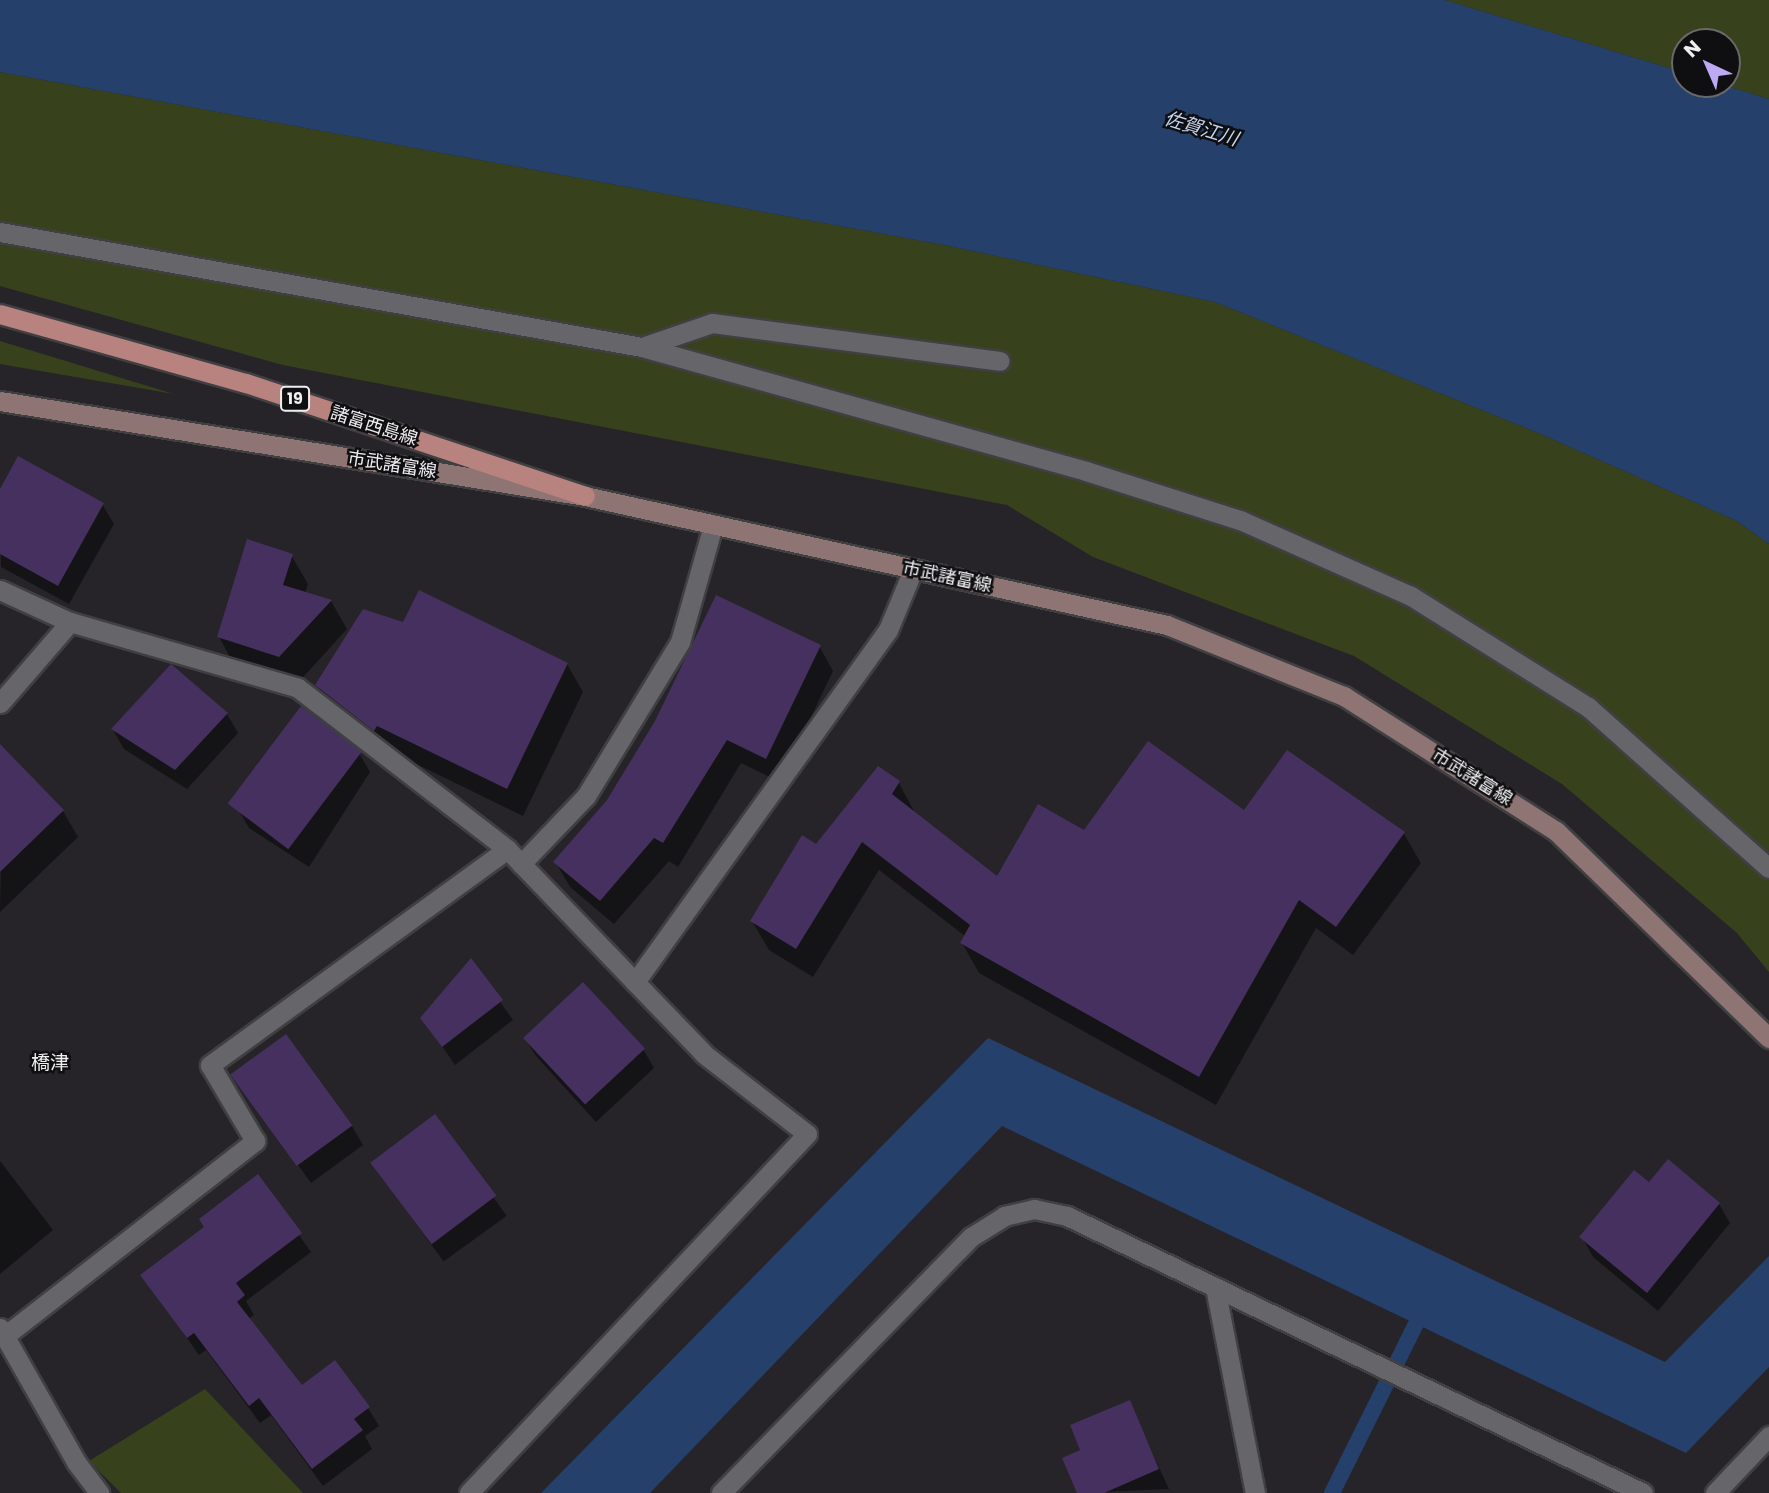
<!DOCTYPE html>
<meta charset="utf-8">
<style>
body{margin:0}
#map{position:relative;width:1769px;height:1493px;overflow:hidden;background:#262428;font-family:Poppins,"Noto Sans JP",sans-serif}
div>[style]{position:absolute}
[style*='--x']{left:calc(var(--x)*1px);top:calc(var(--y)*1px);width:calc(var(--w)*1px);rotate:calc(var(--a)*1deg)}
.green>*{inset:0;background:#37421d}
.water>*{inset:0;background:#25406b}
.shadow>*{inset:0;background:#0007;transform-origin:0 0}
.stream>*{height:16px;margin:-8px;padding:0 8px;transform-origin:8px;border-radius:8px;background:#25406b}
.building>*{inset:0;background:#45305f;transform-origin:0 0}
.roads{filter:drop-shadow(2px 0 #403f42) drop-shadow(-2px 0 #403f42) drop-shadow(0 2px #403f42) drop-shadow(0 -2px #403f42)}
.service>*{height:19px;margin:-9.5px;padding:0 9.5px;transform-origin:9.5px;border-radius:9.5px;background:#666569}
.minor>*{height:19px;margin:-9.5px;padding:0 9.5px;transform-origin:9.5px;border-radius:9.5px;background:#666569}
.secondary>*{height:19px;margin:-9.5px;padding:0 9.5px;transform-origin:9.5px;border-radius:9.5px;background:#8f7474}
.primary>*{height:19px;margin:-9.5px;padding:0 9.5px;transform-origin:9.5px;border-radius:9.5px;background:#b8837f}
span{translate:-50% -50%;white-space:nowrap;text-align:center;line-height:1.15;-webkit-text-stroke:5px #0f0e10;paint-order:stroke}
.shield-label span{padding:2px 5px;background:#0f0e10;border:2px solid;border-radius:5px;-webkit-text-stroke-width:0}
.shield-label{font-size:16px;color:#efeef1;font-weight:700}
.street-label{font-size:18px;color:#efeef1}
.water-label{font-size:19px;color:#c6d8f5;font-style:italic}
.neighbourhood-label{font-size:19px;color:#efeef1}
.north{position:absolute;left:1671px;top:28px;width:70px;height:70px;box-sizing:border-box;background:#0f0e10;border:2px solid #69686a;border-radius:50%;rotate:316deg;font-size:19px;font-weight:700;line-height:28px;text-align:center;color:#efeef1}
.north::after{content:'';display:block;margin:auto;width:24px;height:32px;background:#bea9f4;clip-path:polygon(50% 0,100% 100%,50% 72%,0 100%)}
</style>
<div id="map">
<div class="green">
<i style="clip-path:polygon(1445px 0,1769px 0,1769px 99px,1720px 84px,1727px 84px,1727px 42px,1685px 42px,1685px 73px)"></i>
<i style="clip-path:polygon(0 72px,944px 245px,1215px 302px,1543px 435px,1737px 521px,1769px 544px,1769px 972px,1737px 933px,1562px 784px,1354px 656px,1093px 557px,1007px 505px,283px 365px,0 286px)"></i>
<i style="clip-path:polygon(0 341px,174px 394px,0 364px)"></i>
<i style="clip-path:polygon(205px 1389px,303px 1493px,121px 1493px,89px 1461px)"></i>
</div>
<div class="water">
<i style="clip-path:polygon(0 0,1445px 0,1685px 73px,1685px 84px,1720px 84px,1769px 99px,1769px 544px,1737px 521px,1543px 435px,1215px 302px,944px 245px,0 72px)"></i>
<i style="clip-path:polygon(988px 1038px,1665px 1362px,1769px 1256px,1769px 1367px,1686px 1453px,1002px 1126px,650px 1493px,541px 1493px)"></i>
</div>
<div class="shadow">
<i style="clip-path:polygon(0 493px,102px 504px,114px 524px,69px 604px,1px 567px)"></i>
<i style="clip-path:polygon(291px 555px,308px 584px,305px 593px,331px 601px,347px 629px,296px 685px,235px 666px,219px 637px)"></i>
<i style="clip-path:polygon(404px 624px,567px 664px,583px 692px,523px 816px,394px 753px,333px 714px,317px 685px)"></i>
<i style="clip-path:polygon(819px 646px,833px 671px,780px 782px,741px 763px,678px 867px,669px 861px,614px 924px,570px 887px,556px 863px)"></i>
<i style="clip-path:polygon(227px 714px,238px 733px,187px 789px,124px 749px,113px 730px)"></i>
<i style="clip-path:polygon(3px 749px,63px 811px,78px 837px,0 912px)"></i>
<i style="clip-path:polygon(359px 753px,370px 772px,309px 867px,249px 828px,238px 809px)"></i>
<i style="clip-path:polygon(899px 783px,915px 813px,998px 878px,1085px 832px,1244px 812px,1404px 834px,1421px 863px,1353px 955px,1316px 928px,1216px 1105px,979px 973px,962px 943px,965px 936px,879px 870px,813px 977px,769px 950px,752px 921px,816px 846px)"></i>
<i style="clip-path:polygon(471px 961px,513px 1020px,455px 1065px,423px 1018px)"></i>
<i style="clip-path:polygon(524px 1037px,643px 1049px,654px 1068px,596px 1122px,536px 1056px)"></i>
<i style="clip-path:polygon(233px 1075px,352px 1126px,363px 1145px,311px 1183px)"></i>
<i style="left:435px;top:1117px;width:122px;height:78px;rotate:54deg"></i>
<i style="clip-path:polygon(0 1161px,53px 1230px,0 1274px)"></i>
<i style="clip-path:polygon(257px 1176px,311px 1252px,246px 1301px,254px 1315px,248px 1319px,302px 1387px,368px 1408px,379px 1426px,365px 1436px,372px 1449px,323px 1486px,271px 1415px,260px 1423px,206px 1350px,199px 1355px,143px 1276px,206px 1228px)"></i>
<i style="clip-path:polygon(1649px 1185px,1719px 1204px,1730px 1223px,1658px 1311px,1593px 1257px,1582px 1237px)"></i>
<i style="clip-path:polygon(1129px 1402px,1169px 1489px,1079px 1493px,1082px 1451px)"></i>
</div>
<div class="stream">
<i style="--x:1332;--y:1493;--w:189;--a:-63.6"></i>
</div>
<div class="building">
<i style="clip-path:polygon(18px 456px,104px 503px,58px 586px,0 554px,0 489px)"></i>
<i style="clip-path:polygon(247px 539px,293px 554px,283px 585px,332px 600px,279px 657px,217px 637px)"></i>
<i style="clip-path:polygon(419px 590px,568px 663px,507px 789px,377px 726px,374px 731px,315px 685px,363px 609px,403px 622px)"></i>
<i style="clip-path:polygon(716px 595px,821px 645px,766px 759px,727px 740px,663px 843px,654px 838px,600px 901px,553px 862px,607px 800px,655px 721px)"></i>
<i style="clip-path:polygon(171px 664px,228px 713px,175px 770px,111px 729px)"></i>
<i style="left:301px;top:706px;width:76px;height:122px;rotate:37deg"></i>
<i style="clip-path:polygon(1148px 741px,1244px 810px,1287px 750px,1405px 832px,1336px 927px,1299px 900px,1199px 1077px,960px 943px,970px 925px,862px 842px,796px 949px,750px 921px,802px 835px,816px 844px,878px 766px,900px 781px,892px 794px,997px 876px,1038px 804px,1084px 830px)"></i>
<i style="clip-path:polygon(0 744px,64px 810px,0 872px)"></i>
<i style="clip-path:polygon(471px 958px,503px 1000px,442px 1047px,420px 1018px)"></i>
<i style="left:583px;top:982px;width:91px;height:82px;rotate:47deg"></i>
<i style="left:286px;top:1034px;width:113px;height:69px;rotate:54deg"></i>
<i style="left:435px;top:1114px;width:102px;height:81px;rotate:53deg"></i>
<i style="clip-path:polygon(1668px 1159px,1720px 1203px,1647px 1293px,1579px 1237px,1634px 1170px,1649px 1182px)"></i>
<i style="clip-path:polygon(258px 1174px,302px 1233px,236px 1283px,245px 1295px,237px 1302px,302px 1385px,335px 1360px,370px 1407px,354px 1419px,363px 1430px,312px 1469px,259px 1398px,249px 1406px,194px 1333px,187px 1338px,140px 1275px,204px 1227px,199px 1219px)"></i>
<i style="clip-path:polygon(1130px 1400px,1159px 1469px,1104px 1493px,1077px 1493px,1062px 1458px,1080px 1450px,1070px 1425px)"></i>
</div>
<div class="roads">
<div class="service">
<i style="--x:0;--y:232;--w:652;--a:10.16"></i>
<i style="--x:642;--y:347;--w:461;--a:15.6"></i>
<i style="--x:1086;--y:471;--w:162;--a:17.7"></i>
<i style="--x:1240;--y:520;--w:187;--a:24"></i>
<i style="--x:1411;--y:596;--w:209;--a:32.1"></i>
<i style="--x:1588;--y:707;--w:242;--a:41.7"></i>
<i style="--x:642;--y:347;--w:74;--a:-18.9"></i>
<i style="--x:712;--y:323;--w:290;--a:7.5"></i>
</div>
<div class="minor">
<i style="--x:0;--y:590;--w:77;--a:24.6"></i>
<i style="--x:70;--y:622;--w:107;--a:130.8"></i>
<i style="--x:70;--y:622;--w:237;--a:16.1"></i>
<i style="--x:298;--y:688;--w:264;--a:37.6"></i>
<i style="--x:507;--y:849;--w:284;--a:46.1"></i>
<i style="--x:704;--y:1054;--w:130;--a:37.8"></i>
<i style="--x:807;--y:1134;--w:493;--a:133.3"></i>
<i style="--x:521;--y:864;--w:94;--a:-46.3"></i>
<i style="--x:586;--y:796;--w:180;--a:-58.6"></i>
<i style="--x:680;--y:642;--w:122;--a:-74.2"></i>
<i style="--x:635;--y:982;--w:433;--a:-54.3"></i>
<i style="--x:888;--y:630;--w:65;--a:-67.4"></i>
<i style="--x:1215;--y:1287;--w:210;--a:79"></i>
<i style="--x:0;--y:1328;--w:154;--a:60.4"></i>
<i style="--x:76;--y:1462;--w:39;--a:53"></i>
<i style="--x:6;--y:1335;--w:316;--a:-37.9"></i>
<i style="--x:255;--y:1141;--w:88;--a:-120.6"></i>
<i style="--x:210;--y:1065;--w:367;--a:-36"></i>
<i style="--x:721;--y:1493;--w:358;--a:-45.7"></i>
<i style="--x:971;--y:1237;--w:39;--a:-32"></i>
<i style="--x:1004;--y:1216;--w:31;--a:-13"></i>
<i style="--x:1034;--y:1209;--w:34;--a:12"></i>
<i style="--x:1067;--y:1216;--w:639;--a:25.68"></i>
<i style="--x:1715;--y:1493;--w:79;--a:-46.5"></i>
</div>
<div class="secondary">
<i style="--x:0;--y:401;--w:593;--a:9.22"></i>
<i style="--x:585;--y:496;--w:596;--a:12.5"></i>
<i style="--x:1167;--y:625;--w:191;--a:21.9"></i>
<i style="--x:1344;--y:696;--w:251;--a:32.5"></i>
<i style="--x:1556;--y:831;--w:297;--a:44.2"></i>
</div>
<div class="primary">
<i style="--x:0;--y:314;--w:255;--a:15.7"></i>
<i style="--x:246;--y:383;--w:357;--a:18.4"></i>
</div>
</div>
<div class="shield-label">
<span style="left:295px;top:399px">19</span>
</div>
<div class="street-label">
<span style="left:374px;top:426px;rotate:18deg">諸富西島線</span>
<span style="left:392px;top:465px;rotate:9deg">市武諸富線</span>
<span style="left:947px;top:577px;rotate:12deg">市武諸富線</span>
<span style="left:1472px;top:777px;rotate:32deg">市武諸富線</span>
</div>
<div class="water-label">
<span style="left:1201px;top:129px;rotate:17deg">佐賀江川</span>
</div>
<div class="neighbourhood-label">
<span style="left:50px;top:1063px">橋津</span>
</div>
<div class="north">N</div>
</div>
